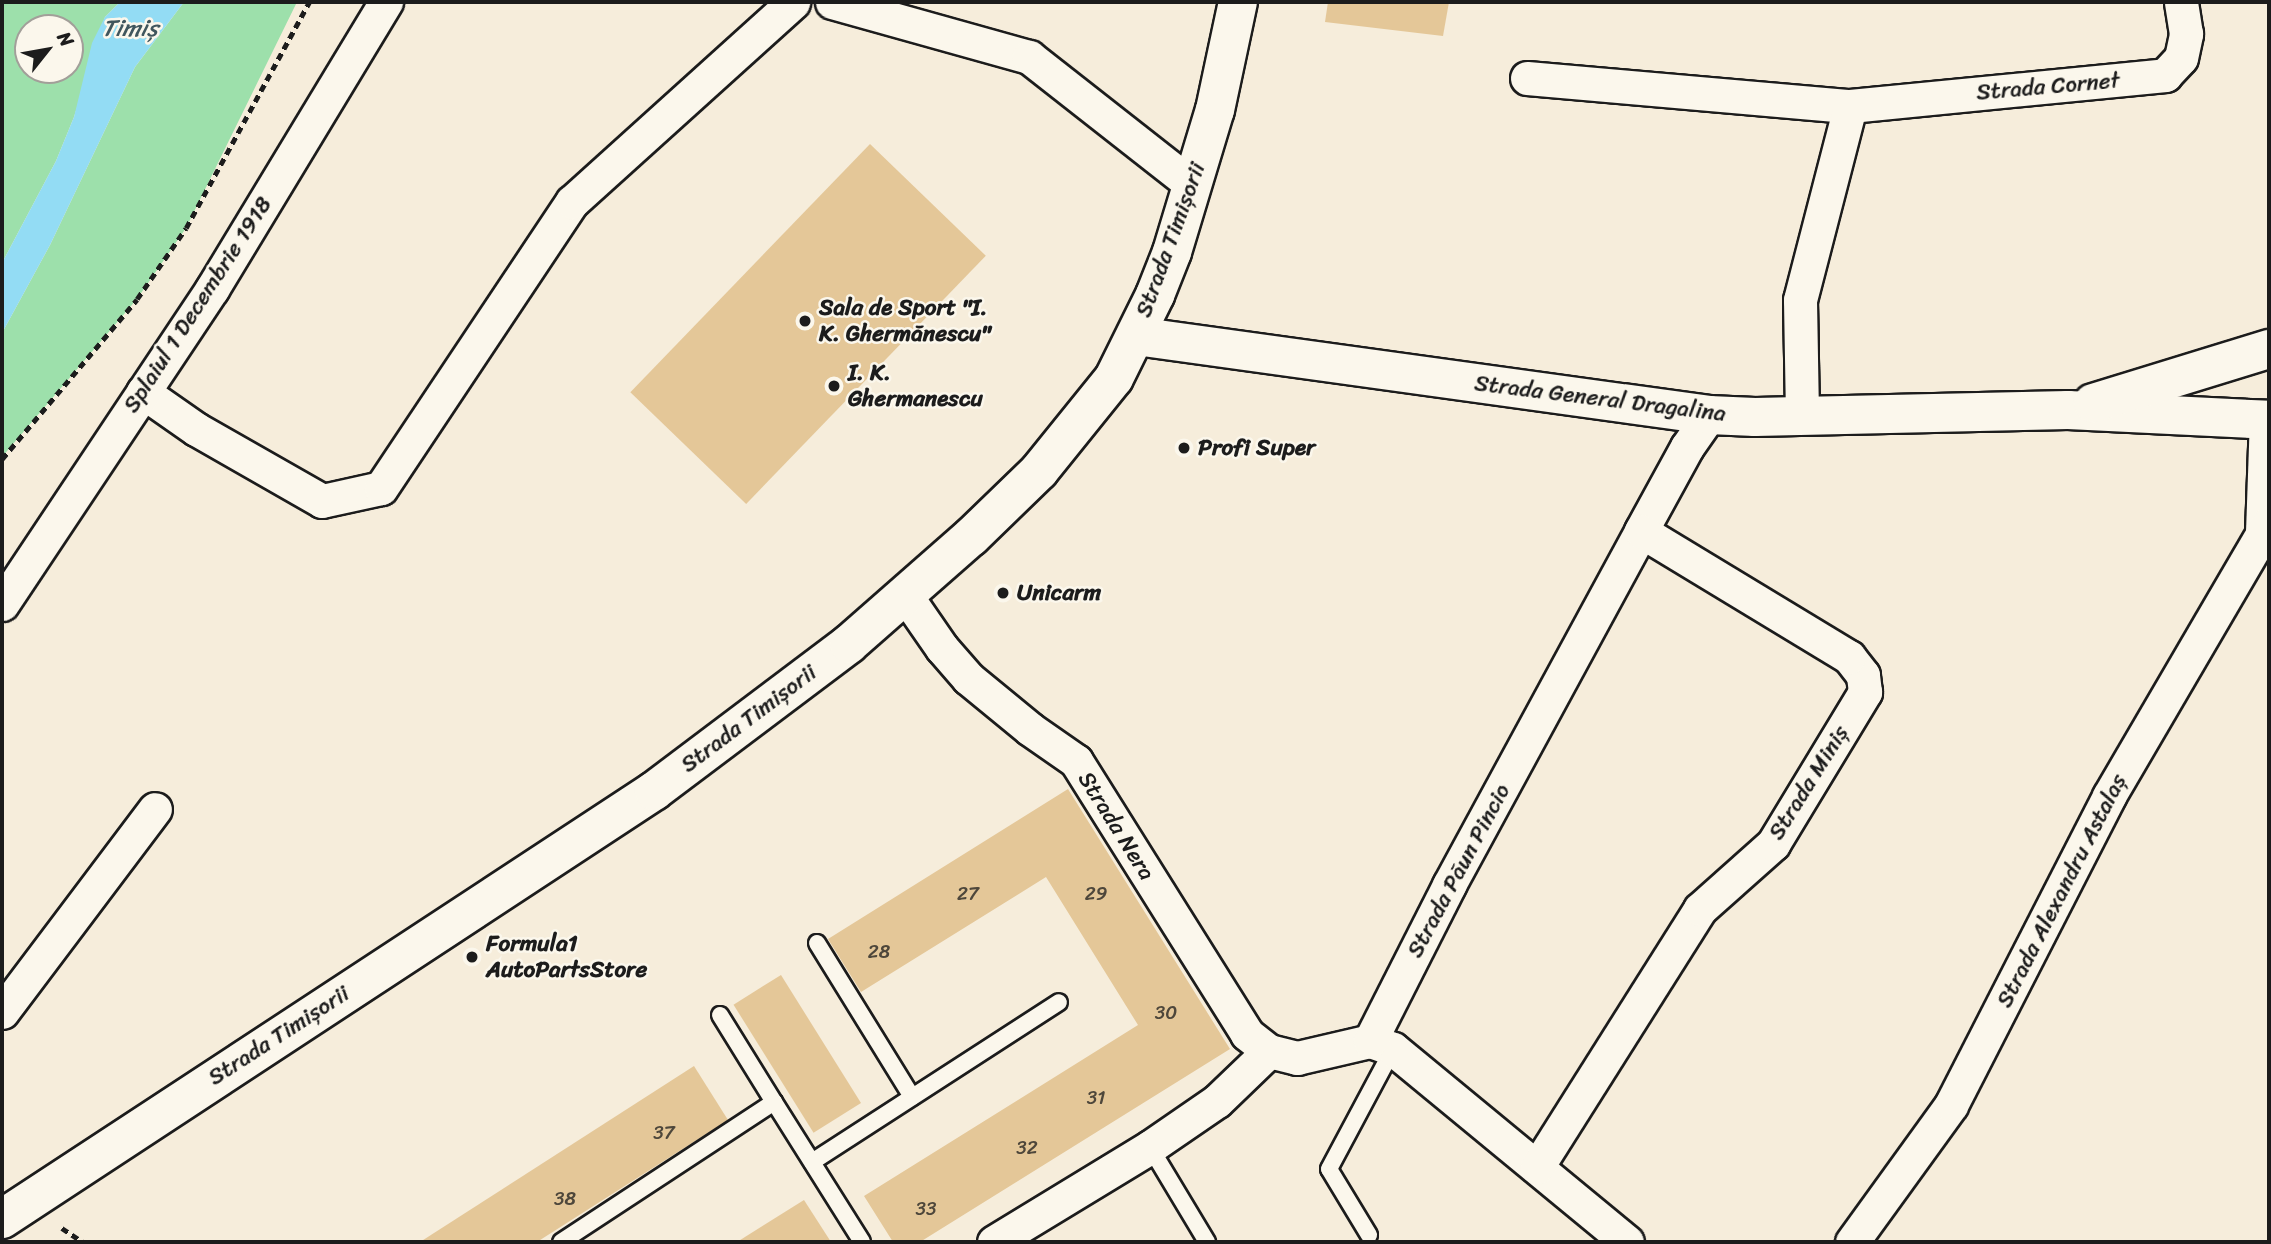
<!DOCTYPE html>
<meta charset="utf-8">
<style>
body{margin:0}
#map{position:relative;width:2271px;height:1244px;overflow:hidden;background:#f6eddb;font-family:Sriracha,sans-serif}
div>[style]{position:absolute}
[style*='--x']{left:calc(var(--x)*1px);top:calc(var(--y)*1px);width:calc(var(--w)*1px);rotate:calc(var(--a)*1deg)}
.green>*{inset:0;background:#9de0ab}
.water>*{inset:0;background:#93dcf4}
.building>*{inset:0;background:#e4c798;transform-origin:0 0}
.path>*{height:4.5px;margin-top:-2.25px;transform-origin:0;background:repeating-linear-gradient(90deg,#1c1c1c 0 7px,transparent 0 12px)}
.roads{filter:drop-shadow(2px 0 #1c1c1c) drop-shadow(-2px 0 #1c1c1c) drop-shadow(0 2px #1c1c1c) drop-shadow(0 -2px #1c1c1c)}
.service>*{height:16px;margin:-8px;padding:0 8px;transform-origin:8px;border-radius:8px;background:#fbf7ec}
.minor>*{height:33px;margin:-16.5px;padding:0 16.5px;transform-origin:16.5px;border-radius:16.5px;background:#fbf7ec}
.secondary>*{height:38px;margin:-19px;padding:0 19px;transform-origin:19px;border-radius:19px;background:#fbf7ec}
.primary>*{height:38px;margin:-19px;padding:0 19px;transform-origin:19px;border-radius:19px;background:#fbf7ec}
.dots>*{width:19px;height:19px;translate:-50% -50%;box-sizing:border-box;border:4px solid #fbf7ec;border-radius:50%}
span{translate:-50% -50%;white-space:nowrap;text-align:center;line-height:1.15;-webkit-text-stroke:5px #fbf7ec;paint-order:stroke}
.number-label{font-size:19px;color:#4e473b}
.number-label span{-webkit-text-stroke-width:0}
.street-label{font-size:23px;color:#1c1c1c}
.poi-label{font-size:23px;color:#1c1c1c;font-weight:700}
.left{translate:0 -50%;text-align:left}
.water-label{font-size:24px;color:#40565d;font-style:italic}
.frame{position:absolute;inset:0;border:4px solid #1c1c1c;pointer-events:none}
.north{position:absolute;left:14px;top:14px;width:70px;height:70px;box-sizing:border-box;background:#fbf7ec;border:2px solid #a29f99;border-radius:50%;rotate:59deg;font-size:19px;font-weight:700;line-height:28px;text-align:center;color:#1c1c1c}
.north::after{content:'';display:block;margin:auto;width:24px;height:32px;background:#1c1c1c;clip-path:polygon(50% 0,100% 100%,50% 72%,0 100%)}
</style>
<div id="map">
<div class="green">
<i style="clip-path:polygon(evenodd,2px 2px,120px 2px,105px 17px,74px 117px,56px 161px,2px 263px,2px 2px,28px 28px,70px 28px,70px 70px,28px 70px,28px 28px)"></i>
<i style="clip-path:polygon(184px 2px,297px 2px,186px 228px,137px 299px,2px 457px,2px 333px,50px 245px,135px 67px)"></i>
</div>
<div class="water">
<i style="clip-path:polygon(120px 2px,184px 2px,135px 67px,50px 245px,2px 333px,2px 263px,56px 161px,74px 117px,92px 43px,105px 17px)"></i>
</div>
<div class="building">
<i style="clip-path:polygon(1328px 2px,1449px 2px,1443px 36px,1325px 22px)"></i>
<i style="left:870px;top:144px;width:161px;height:345px;rotate:44deg"></i>
<i style="clip-path:polygon(1068px 789px,1230px 1049px,920px 1242px,893px 1242px,864px 1196px,1138px 1025px,1046px 877px,861px 992px,828px 939px)"></i>
<i style="left:781px;top:975px;width:151px;height:56px;rotate:58deg"></i>
<i style="clip-path:polygon(694px 1066px,728px 1120px,537px 1242px,420px 1242px)"></i>
<i style="clip-path:polygon(804px 1200px,831px 1242px,737px 1242px)"></i>
</div>
<div class="path">
<i style="--x:2;--y:459;--w:209;--a:-49.8"></i>
<i style="--x:137;--y:299;--w:86;--a:-55.4"></i>
<i style="--x:186;--y:228;--w:257;--a:-61.4"></i>
<i style="--x:62;--y:1228;--w:25;--a:34"></i>
</div>
<div class="roads">
<div class="service">
<i style="--x:817;--y:943;--w:181;--a:58.3"></i>
<i style="--x:720;--y:1015;--w:102;--a:58.2"></i>
<i style="--x:1150;--y:1147;--w:111;--a:59"></i>
<i style="--x:812;--y:1162;--w:294;--a:-32.9"></i>
<i style="--x:1369;--y:1235;--w:77;--a:-121.2"></i>
<i style="--x:1329;--y:1169;--w:136;--a:-61.9"></i>
<i style="--x:561;--y:1242;--w:255;--a:-33.3"></i>
<i style="--x:774;--y:1102;--w:165;--a:57.8"></i>
</div>
<div class="minor">
<i style="--x:832;--y:2;--w:205;--a:15.6"></i>
<i style="--x:1029;--y:57;--w:207;--a:38.1"></i>
<i style="--x:1527;--y:78;--w:324;--a:5"></i>
<i style="--x:1850;--y:106;--w:317;--a:-5.6"></i>
<i style="--x:2165;--y:75;--w:23;--a:-47"></i>
<i style="--x:2181;--y:58;--w:25;--a:-78"></i>
<i style="--x:2186;--y:34;--w:32;--a:-99"></i>
<i style="--x:143;--y:392;--w:65;--a:34.9"></i>
<i style="--x:196;--y:429;--w:145;--a:29.7"></i>
<i style="--x:322;--y:501;--w:60;--a:-12.4"></i>
<i style="--x:381;--y:488;--w:344;--a:-56.3"></i>
<i style="--x:572;--y:202;--w:298;--a:-42.1"></i>
<i style="--x:1802;--y:415;--w:115;--a:-91"></i>
<i style="--x:1800;--y:300;--w:200;--a:-75.5"></i>
<i style="--x:2262;--y:532;--w:112;--a:-88"></i>
<i style="--x:906;--y:596;--w:63;--a:55.3"></i>
<i style="--x:942;--y:648;--w:40;--a:49"></i>
<i style="--x:968;--y:678;--w:80;--a:39.4"></i>
<i style="--x:1030;--y:729;--w:56;--a:34.8"></i>
<i style="--x:1076;--y:761;--w:322;--a:57.9"></i>
<i style="--x:1247;--y:1034;--w:28;--a:38"></i>
<i style="--x:1269;--y:1051;--w:29;--a:14"></i>
<i style="--x:1297;--y:1058;--w:75;--a:-13.1"></i>
<i style="--x:1370;--y:1041;--w:24;--a:19"></i>
<i style="--x:1393;--y:1049;--w:303;--a:39.5"></i>
<i style="--x:2;--y:604;--w:379;--a:-56.3"></i>
<i style="--x:212;--y:289;--w:336;--a:-58.8"></i>
<i style="--x:2;--y:1012;--w:254;--a:-53"></i>
<i style="--x:1370;--y:1041;--w:175;--a:-63.1"></i>
<i style="--x:1449;--y:885;--w:403;--a:-61.5"></i>
<i style="--x:1641;--y:531;--w:96;--a:-61.3"></i>
<i style="--x:1687;--y:447;--w:39;--a:-55"></i>
<i style="--x:1537;--y:1167;--w:305;--a:-57.7"></i>
<i style="--x:1700;--y:909;--w:98;--a:-41.7"></i>
<i style="--x:1773;--y:844;--w:178;--a:-58.8"></i>
<i style="--x:1865;--y:692;--w:17;--a:-97"></i>
<i style="--x:1863;--y:675;--w:23;--a:-128"></i>
<i style="--x:1849;--y:657;--w:243;--a:-148.8"></i>
<i style="--x:994;--y:1242;--w:183;--a:-31.3"></i>
<i style="--x:1150;--y:1147;--w:81;--a:-34.5"></i>
<i style="--x:1217;--y:1101;--w:72;--a:-43.9"></i>
<i style="--x:1852;--y:1242;--w:169;--a:-54.1"></i>
<i style="--x:1951;--y:1105;--w:347;--a:-62.9"></i>
<i style="--x:2109;--y:796;--w:317;--a:-59.7"></i>
</div>
<div class="secondary">
<i style="--x:1136;--y:336;--w:578;--a:7.85"></i>
<i style="--x:1709;--y:415;--w:46;--a:2.5"></i>
<i style="--x:1755;--y:417;--w:313;--a:-1.3"></i>
<i style="--x:2068;--y:410;--w:201;--a:2.8"></i>
<i style="--x:2093;--y:403;--w:184;--a:-17.1"></i>
</div>
<div class="primary">
<i style="--x:2;--y:1219;--w:780;--a:-33.28"></i>
<i style="--x:654;--y:791;--w:244;--a:-37"></i>
<i style="--x:849;--y:644;--w:162;--a:-41.3"></i>
<i style="--x:971;--y:537;--w:95;--a:-44.1"></i>
<i style="--x:1039;--y:471;--w:119;--a:-51.1"></i>
<i style="--x:1114;--y:378;--w:93;--a:-63.7"></i>
<i style="--x:1155;--y:295;--w:46;--a:-68.4"></i>
<i style="--x:1172;--y:252;--w:148;--a:-73.2"></i>
<i style="--x:1215;--y:110;--w:110;--a:-78"></i>
</div>
</div>
<div class="dots">
<i style="left:805px;top:321px;background:#1c1c1c"></i>
<i style="left:834px;top:386px;background:#1c1c1c"></i>
<i style="left:1184px;top:448px;background:#1c1c1c"></i>
<i style="left:1003px;top:593px;background:#1c1c1c"></i>
<i style="left:472px;top:957px;background:#1c1c1c"></i>
</div>
<div class="number-label">
<span style="left:968px;top:894px">27</span>
<span style="left:1096px;top:894px">29</span>
<span style="left:879px;top:952px">28</span>
<span style="left:1166px;top:1013px">30</span>
<span style="left:1096px;top:1098px">31</span>
<span style="left:664px;top:1133px">37</span>
<span style="left:1027px;top:1148px">32</span>
<span style="left:565px;top:1199px">38</span>
<span style="left:926px;top:1209px">33</span>
</div>
<div class="street-label">
<span style="left:2048px;top:87px;rotate:-5deg">Strada Cornet</span>
<span style="left:1171px;top:240px;rotate:-70deg">Strada Timișorii</span>
<span style="left:198px;top:305px;rotate:-57deg">Splaiul 1 Decembrie 1918</span>
<span style="left:1600px;top:399px;rotate:7deg">Strada General Dragalina</span>
<span style="left:749px;top:719px;rotate:-37deg">Strada Timișorii</span>
<span style="left:1809px;top:783px;rotate:-58deg">Strada Miniș</span>
<span style="left:1116px;top:826px;rotate:58deg">Strada Nera</span>
<span style="left:1459px;top:871px;rotate:-62deg">Strada Păun Pincio</span>
<span style="left:2062px;top:891px;rotate:-63deg">Strada Alexandru Astalaș</span>
<span style="left:279px;top:1036px;rotate:-33deg">Strada Timișorii</span>
</div>
<div class="poi-label">
<span class="left" style="left:819px;top:321px">Sala de Sport "I.<br>K. Ghermănescu"</span>
<span class="left" style="left:848px;top:386px">I. K.<br>Ghermanescu</span>
<span class="left" style="left:1198px;top:448px">Profi Super</span>
<span class="left" style="left:1017px;top:593px">Unicarm</span>
<span class="left" style="left:486px;top:957px">Formula1<br>AutoPartsStore</span>
</div>
<div class="water-label">
<span style="left:130px;top:29px">Timiș</span>
</div>
<div class="frame"></div>
<div class="north">N</div>
</div>
